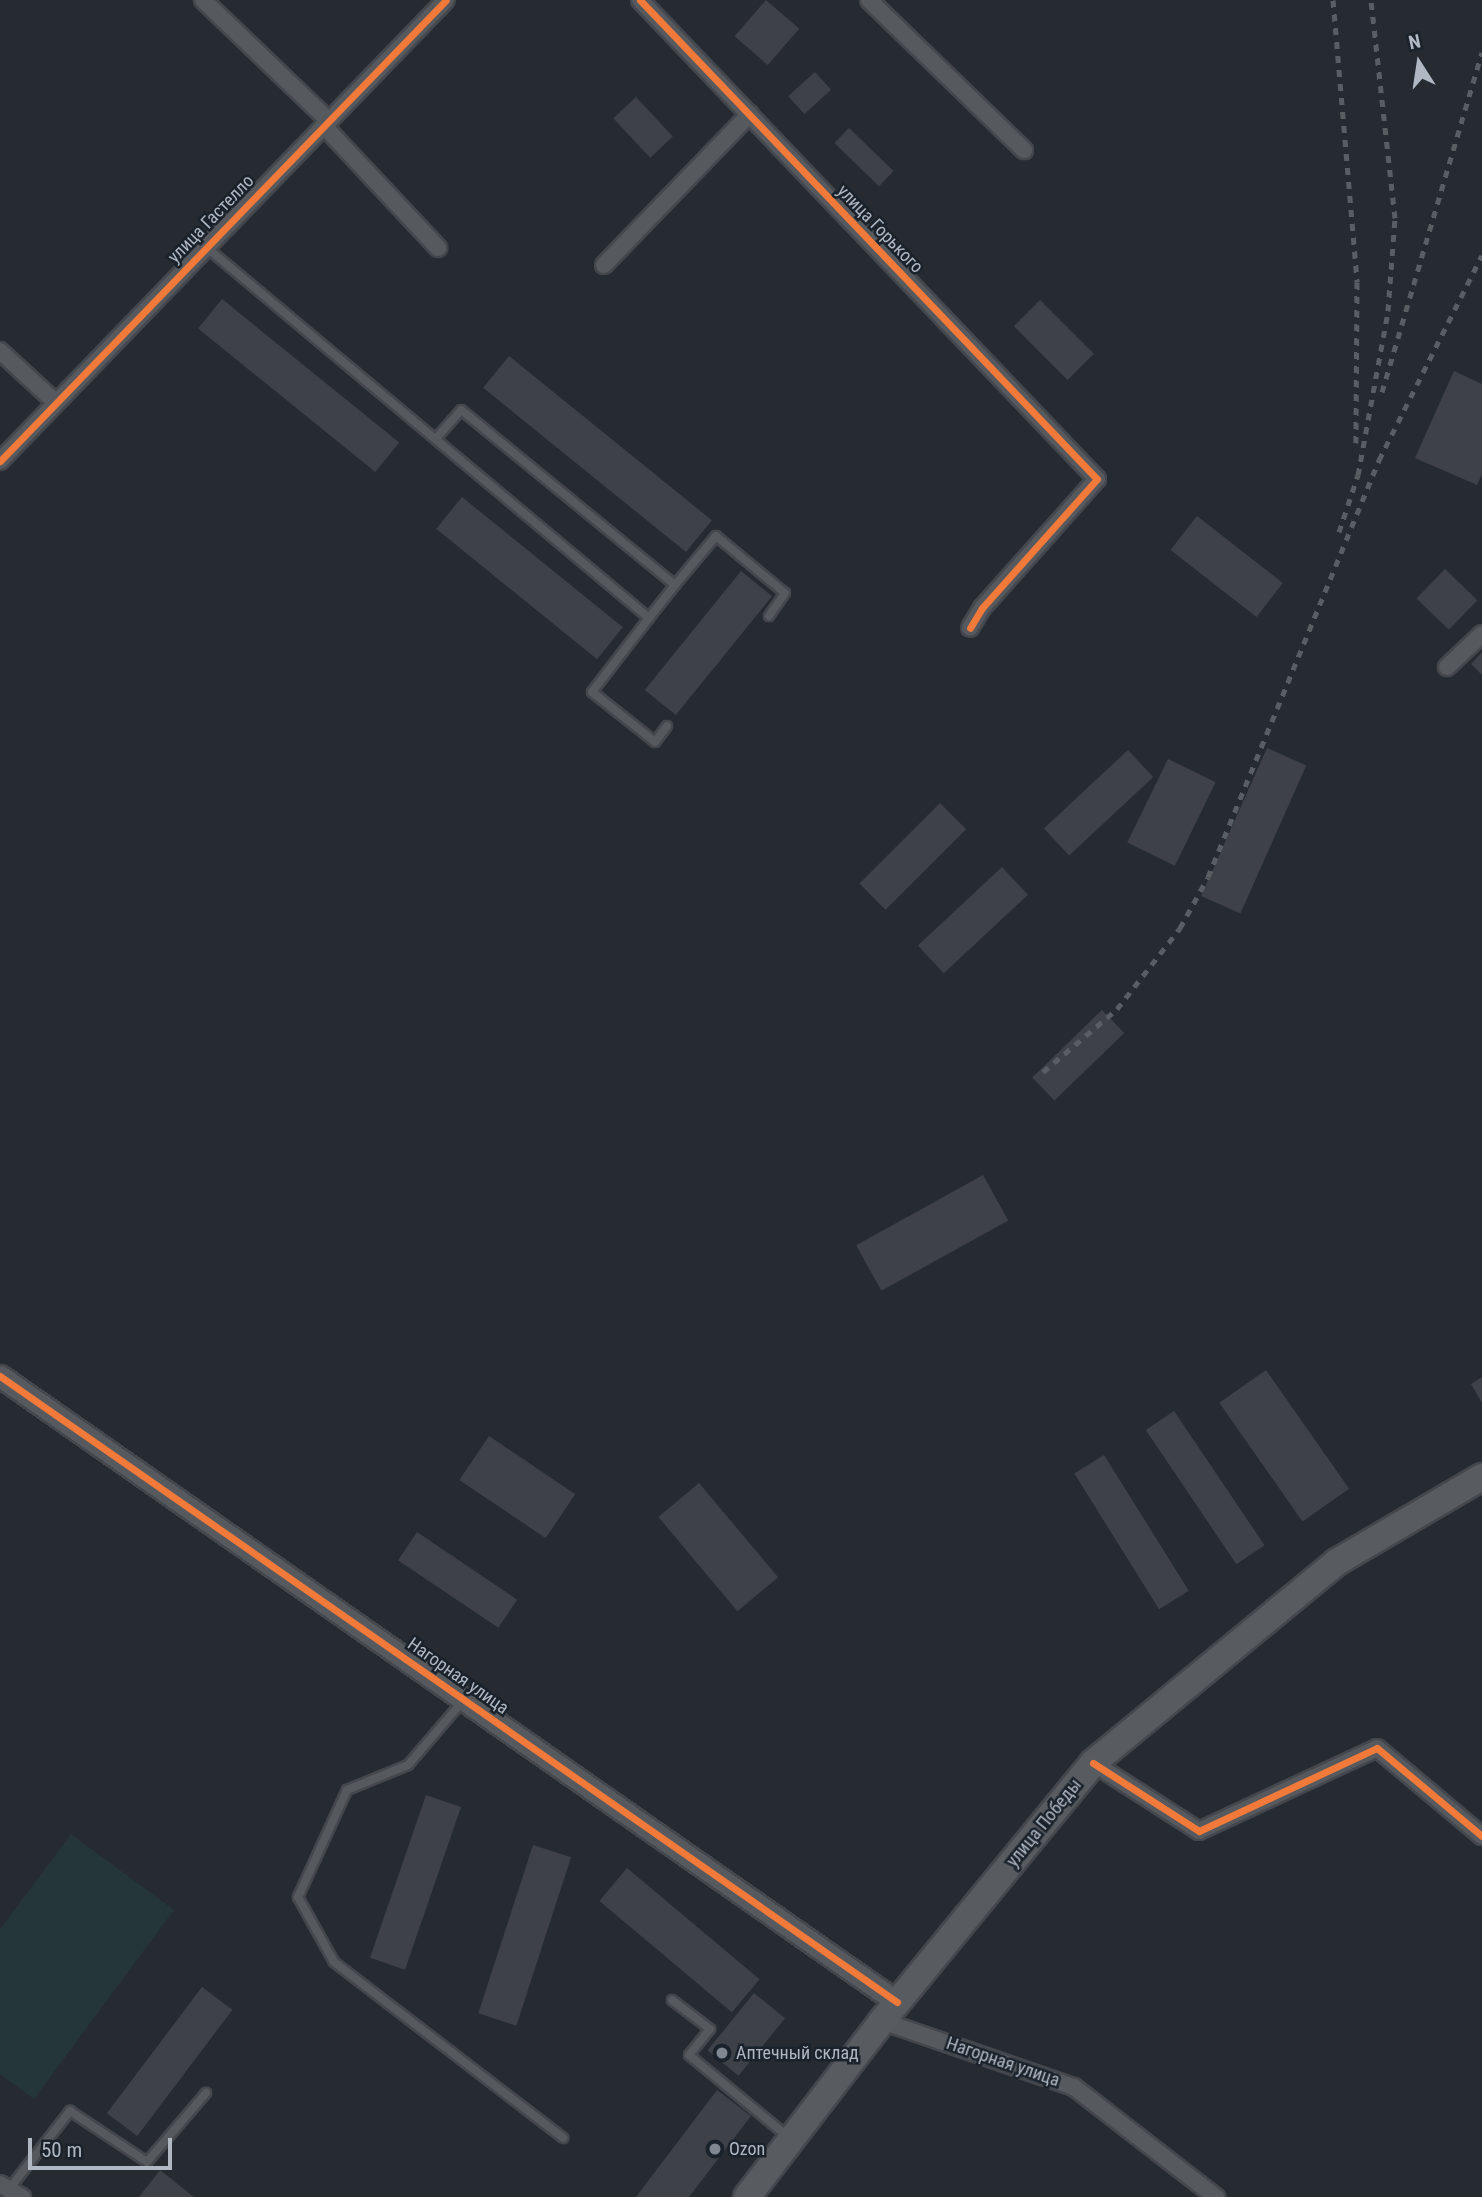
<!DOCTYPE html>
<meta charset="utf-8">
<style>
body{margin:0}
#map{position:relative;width:1482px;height:2197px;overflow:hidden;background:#262b31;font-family:"Roboto Condensed",sans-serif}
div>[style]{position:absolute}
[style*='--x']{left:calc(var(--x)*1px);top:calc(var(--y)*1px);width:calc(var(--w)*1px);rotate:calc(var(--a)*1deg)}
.green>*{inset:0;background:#243637}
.building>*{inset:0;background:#3e4248;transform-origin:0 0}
.roads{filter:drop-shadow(2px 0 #44474c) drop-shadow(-2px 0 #44474c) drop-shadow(0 2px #44474c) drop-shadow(0 -2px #44474c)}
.service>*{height:8px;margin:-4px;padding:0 4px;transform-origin:4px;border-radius:4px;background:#565a5f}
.minor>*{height:16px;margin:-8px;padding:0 8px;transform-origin:8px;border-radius:8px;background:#565a5f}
.tertiary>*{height:21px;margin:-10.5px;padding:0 10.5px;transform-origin:10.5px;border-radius:10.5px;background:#565a5f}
.primary>*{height:26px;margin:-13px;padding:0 13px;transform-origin:13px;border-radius:13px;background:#585c61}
.rail>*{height:5px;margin-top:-2.5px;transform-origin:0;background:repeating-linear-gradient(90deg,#595e63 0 7px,transparent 0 14px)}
.cycleway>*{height:7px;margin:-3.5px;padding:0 3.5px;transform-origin:3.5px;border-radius:3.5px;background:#f17a3a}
.dots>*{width:19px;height:19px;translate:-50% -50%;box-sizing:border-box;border:4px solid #1a222b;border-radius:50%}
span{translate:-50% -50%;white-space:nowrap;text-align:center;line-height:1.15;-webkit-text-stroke:5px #1a222b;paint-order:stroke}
.street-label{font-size:18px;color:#afb8c3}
.poi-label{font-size:18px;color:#afb8c3}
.left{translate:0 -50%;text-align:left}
.north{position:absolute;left:1384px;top:28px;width:70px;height:70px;-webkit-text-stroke:5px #1a222b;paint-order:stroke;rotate:348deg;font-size:19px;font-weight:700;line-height:28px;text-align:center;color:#afb8c3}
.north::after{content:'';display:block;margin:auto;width:24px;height:32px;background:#afb8c3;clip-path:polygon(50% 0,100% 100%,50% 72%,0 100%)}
.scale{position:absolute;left:28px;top:2138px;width:144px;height:32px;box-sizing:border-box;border:4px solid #afb8c3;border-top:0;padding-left:9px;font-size:21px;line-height:24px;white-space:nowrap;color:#afb8c3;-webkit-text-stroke:5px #1a222b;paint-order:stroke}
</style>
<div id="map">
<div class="green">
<i style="clip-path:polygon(71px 1834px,174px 1910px,34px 2099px,0 2074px,0 1929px)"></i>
</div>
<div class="building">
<i style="left:766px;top:0;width:44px;height:48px;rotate:41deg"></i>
<i style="left:815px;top:72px;width:24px;height:36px;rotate:48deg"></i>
<i style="left:636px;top:97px;width:54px;height:31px;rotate:47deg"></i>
<i style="left:849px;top:128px;width:62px;height:21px;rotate:44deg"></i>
<i style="left:222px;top:299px;width:228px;height:38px;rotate:39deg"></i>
<i style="left:1040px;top:300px;width:76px;height:37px;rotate:45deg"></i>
<i style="left:509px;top:356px;width:261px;height:41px;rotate:39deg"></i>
<i style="clip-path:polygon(1454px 371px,1482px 384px,1482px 474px,1477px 485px,1415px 458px)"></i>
<i style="left:462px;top:497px;width:207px;height:41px;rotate:39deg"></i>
<i style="left:1197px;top:516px;width:109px;height:43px;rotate:38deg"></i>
<i style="left:1445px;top:569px;width:45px;height:41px;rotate:44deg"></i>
<i style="left:741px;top:571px;width:40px;height:153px;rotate:39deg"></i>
<i style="clip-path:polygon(1482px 652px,1482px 675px,1471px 664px)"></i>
<i style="left:1267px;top:748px;width:43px;height:162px;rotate:24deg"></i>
<i style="left:1128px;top:750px;width:37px;height:115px;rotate:47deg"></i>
<i style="left:1168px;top:759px;width:53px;height:93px;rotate:26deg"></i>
<i style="left:940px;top:803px;width:37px;height:114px;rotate:45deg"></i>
<i style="left:1002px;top:867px;width:38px;height:115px;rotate:47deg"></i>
<i style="left:1102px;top:1010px;width:32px;height:97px;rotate:46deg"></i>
<i style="left:983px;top:1175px;width:52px;height:145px;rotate:61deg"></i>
<i style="left:1266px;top:1370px;width:145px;height:57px;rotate:55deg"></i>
<i style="clip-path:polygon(1482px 1377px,1482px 1403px,1471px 1384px)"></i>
<i style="left:1174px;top:1411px;width:162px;height:34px;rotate:56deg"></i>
<i style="left:489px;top:1436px;width:104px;height:53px;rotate:34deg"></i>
<i style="left:1104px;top:1455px;width:160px;height:35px;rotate:58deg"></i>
<i style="left:699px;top:1483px;width:123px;height:53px;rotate:50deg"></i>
<i style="left:417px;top:1532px;width:121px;height:34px;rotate:34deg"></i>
<i style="left:426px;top:1795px;width:37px;height:172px;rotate:19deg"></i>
<i style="left:533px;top:1845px;width:40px;height:177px;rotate:18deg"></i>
<i style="left:627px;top:1868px;width:173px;height:43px;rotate:40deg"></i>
<i style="left:202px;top:1987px;width:38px;height:158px;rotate:37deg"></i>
<i style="left:754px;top:1993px;width:40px;height:74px;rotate:39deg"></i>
<i style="clip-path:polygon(717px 2090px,751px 2116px,689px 2197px,636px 2197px)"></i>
<i style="clip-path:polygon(160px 2170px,194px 2197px,139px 2197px)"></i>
</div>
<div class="roads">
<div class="service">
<i style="--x:206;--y:247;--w:578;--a:39.95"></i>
<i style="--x:649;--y:618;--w:42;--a:-51.8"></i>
<i style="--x:675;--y:585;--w:276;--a:-140.7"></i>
<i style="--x:461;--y:410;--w:38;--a:131"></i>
<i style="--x:675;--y:585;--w:64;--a:-50.1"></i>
<i style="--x:716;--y:536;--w:89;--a:39.6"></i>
<i style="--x:785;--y:593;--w:28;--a:125"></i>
<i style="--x:649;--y:618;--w:93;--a:127.6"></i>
<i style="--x:592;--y:692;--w:80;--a:38.4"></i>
<i style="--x:655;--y:742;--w:20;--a:-53"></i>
<i style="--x:462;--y:1702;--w:83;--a:130.6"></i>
<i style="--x:408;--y:1765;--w:66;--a:157.7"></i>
<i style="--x:347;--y:1790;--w:118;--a:114.6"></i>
<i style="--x:298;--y:1897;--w:74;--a:61"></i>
<i style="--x:334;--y:1962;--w:289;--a:37.5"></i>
<i style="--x:672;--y:2000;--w:48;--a:37.3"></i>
<i style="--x:710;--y:2029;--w:33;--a:129"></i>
<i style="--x:689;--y:2055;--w:127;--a:39.6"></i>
<i style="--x:10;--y:2188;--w:98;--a:-52.1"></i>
<i style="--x:70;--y:2111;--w:92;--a:33.5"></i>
<i style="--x:147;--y:2162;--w:91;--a:-49.5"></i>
</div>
<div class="minor">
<i style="--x:203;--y:0;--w:175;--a:43.8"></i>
<i style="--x:640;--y:0;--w:662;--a:46.35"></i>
<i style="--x:1097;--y:479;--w:173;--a:131.7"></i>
<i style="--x:982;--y:608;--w:23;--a:121"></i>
<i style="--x:869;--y:0;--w:216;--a:44.1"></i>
<i style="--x:324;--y:126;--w:167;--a:46.9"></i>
<i style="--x:604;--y:265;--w:210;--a:-46"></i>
<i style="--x:0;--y:351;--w:75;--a:42.8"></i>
<i style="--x:0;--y:461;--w:641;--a:-45.95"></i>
<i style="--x:1447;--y:667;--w:48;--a:-43.3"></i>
<i style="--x:1093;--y:1763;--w:126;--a:32.7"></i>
<i style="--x:1199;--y:1831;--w:196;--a:-25"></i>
<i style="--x:1377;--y:1748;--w:137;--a:40"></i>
<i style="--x:882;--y:2021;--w:203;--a:19"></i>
<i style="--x:1074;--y:2087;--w:180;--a:37.8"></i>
<i style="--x:0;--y:2184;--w:26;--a:31"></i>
</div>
<div class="tertiary">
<i style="--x:0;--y:1376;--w:1094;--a:34.91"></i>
</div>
<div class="primary">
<i style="--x:747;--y:2197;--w:222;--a:-52.5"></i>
<i style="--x:882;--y:2021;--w:333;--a:-50.7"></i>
<i style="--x:1093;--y:1763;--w:316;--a:-39.5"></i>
<i style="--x:1337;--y:1562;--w:168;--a:-30.4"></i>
</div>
</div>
<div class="rail">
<i style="--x:1333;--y:0;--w:283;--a:85.1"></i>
<i style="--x:1357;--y:282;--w:161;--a:90.4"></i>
<i style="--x:1382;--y:392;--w:354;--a:-73.6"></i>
<i style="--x:1339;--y:532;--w:60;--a:-71.6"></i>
<i style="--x:1358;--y:475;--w:167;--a:-79.6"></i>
<i style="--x:1388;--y:311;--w:93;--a:-85.7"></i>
<i style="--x:1395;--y:218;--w:219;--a:-96.3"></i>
<i style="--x:1043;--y:1072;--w:97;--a:-40.4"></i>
<i style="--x:1117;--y:1009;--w:103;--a:-52.1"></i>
<i style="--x:1180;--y:928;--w:58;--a:-61.2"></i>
<i style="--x:1208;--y:877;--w:451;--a:-67.7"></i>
<i style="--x:1379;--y:460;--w:229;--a:-63.3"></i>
</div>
<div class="cycleway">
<i style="--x:640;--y:0;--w:662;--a:46.35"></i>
<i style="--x:1097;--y:479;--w:173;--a:131.7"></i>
<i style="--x:982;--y:608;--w:23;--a:121"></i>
<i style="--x:0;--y:461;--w:641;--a:-45.95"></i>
<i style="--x:0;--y:1376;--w:1094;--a:34.91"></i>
<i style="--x:1093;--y:1763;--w:126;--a:32.7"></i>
<i style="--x:1199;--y:1831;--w:196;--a:-25"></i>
<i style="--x:1377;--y:1748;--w:137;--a:40"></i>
</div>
<div class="dots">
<i style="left:722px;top:2053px;background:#7f8790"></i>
<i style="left:715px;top:2149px;background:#7f8790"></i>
</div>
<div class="street-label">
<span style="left:211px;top:219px;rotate:-46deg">улица Гастелло</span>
<span style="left:880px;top:229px;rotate:46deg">улица Горького</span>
<span style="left:458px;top:1676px;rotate:35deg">Нагорная улица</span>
<span style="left:1044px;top:1823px;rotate:-51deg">улица Победы</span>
<span style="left:1003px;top:2062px;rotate:19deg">Нагорная улица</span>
</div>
<div class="poi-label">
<span class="left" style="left:736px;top:2053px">Аптечный склад</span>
<span class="left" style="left:729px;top:2149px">Ozon</span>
</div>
<div class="north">N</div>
<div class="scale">50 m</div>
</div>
